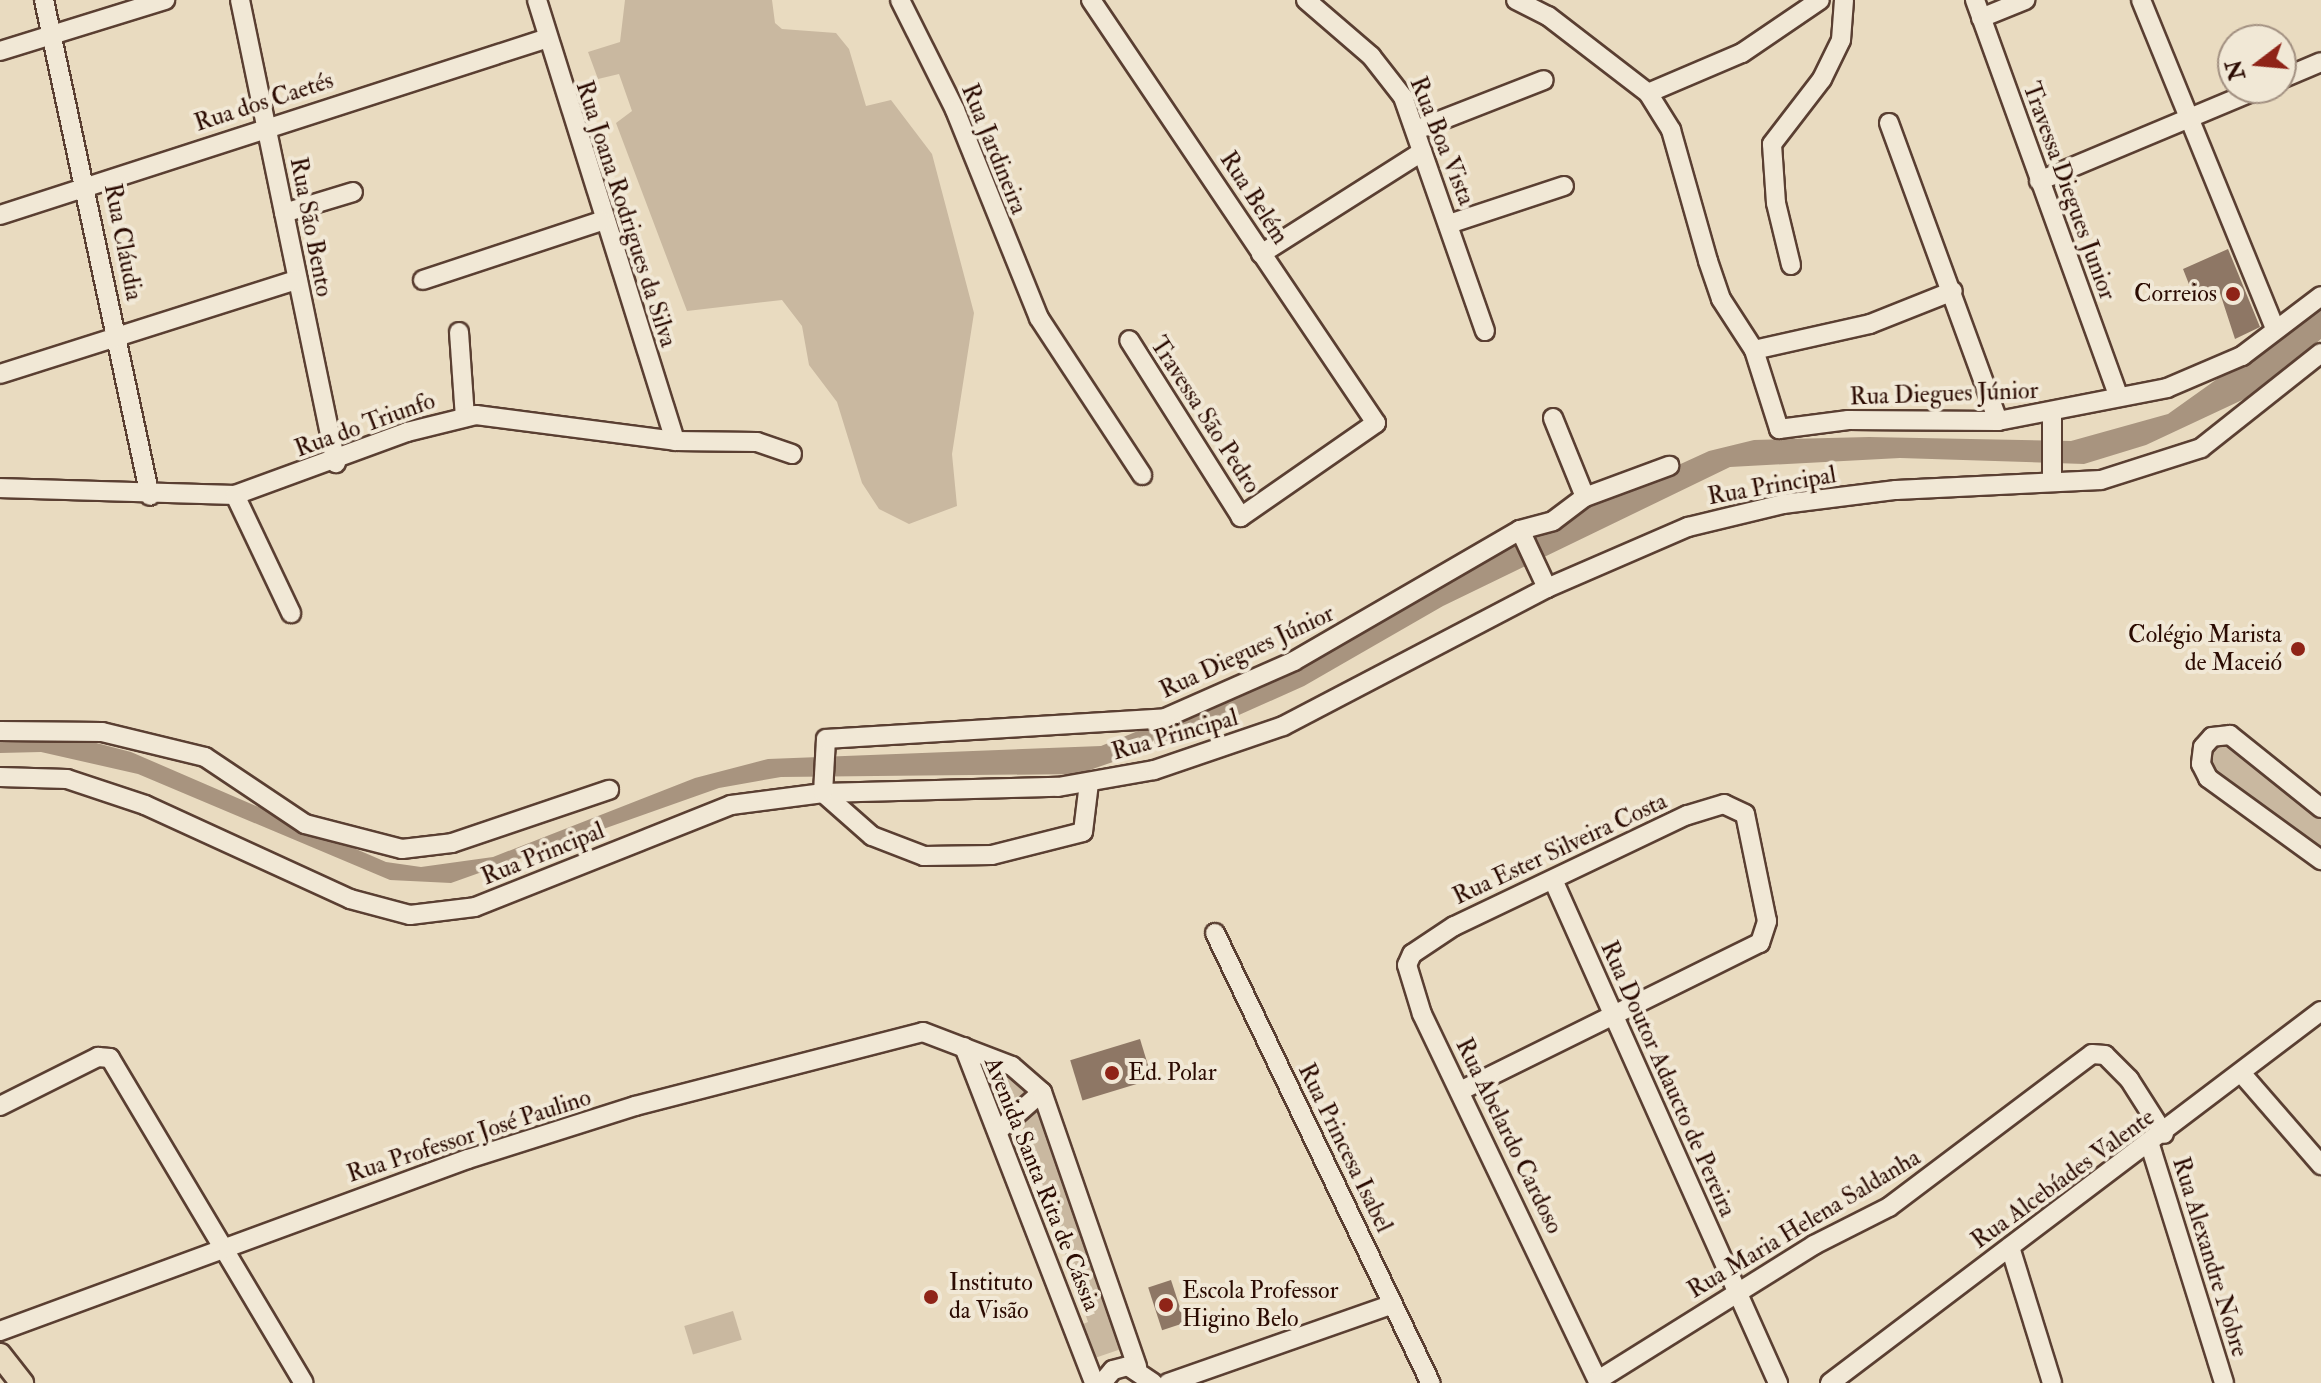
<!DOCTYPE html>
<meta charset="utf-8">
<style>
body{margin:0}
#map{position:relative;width:2321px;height:1383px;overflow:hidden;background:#e9dbc0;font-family:"IM FELL Double Pica",serif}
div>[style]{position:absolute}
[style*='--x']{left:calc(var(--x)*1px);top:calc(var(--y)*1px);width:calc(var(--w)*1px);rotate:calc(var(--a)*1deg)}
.green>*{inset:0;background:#c9b8a0;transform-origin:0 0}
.water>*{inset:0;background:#a8947f}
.building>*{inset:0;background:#8e7765;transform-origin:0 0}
.roads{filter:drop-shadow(2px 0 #5a3f32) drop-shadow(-2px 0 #5a3f32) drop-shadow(0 2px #5a3f32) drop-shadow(0 -2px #5a3f32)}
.minor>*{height:18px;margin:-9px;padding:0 9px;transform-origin:9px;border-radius:9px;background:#f1e8d6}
.major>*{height:22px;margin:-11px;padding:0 11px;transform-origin:11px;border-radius:11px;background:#e9dbc0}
.dots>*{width:22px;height:22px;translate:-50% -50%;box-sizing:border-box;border:4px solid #f1e8d6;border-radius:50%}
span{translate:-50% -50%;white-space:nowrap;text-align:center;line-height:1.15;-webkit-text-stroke:8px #f1e8d6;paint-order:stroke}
.street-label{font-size:24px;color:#2b0b02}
.poi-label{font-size:24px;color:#2b0b02}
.right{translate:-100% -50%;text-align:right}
.left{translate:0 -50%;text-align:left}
.north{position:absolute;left:2217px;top:24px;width:80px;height:80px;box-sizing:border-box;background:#f1e8d6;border:2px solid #a29081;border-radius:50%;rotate:254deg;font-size:22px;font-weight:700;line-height:32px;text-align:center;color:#2b0b02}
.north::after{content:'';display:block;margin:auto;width:28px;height:36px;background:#8f2418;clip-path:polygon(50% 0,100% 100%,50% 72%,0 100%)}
</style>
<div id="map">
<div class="green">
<i style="clip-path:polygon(625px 0,772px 0,775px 23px,782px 29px,836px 33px,849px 49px,866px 106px,891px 100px,932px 154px,974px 313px,952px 454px,957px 506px,909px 524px,879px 509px,862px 483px,837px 402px,809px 365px,802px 326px,782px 300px,687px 311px,616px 123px,632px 111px,619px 74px,598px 79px,588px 52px,620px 42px)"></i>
<i style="clip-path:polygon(2228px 744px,2321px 816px,2321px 864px,2210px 778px,2208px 749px)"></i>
<i style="clip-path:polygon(976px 1064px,1017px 1077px,1035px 1102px,1127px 1347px,1089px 1360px,1076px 1327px,1088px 1322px,1021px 1123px,1007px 1126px)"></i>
<i style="left:733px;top:1311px;width:30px;height:51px;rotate:73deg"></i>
</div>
<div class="water">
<i style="clip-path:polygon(2321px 305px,2321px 339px,2255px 394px,2146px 445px,2084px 464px,1900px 458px,1730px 467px,1443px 606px,1304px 686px,1203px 731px,1078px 774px,781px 777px,719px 788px,451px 883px,390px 880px,138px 774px,41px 752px,0 753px,0 737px,81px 739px,131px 752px,386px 862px,421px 867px,493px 857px,695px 778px,768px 759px,1101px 746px,1212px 701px,1508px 543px,1709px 451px,1754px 440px,1869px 437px,2071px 441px,2168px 414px)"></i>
</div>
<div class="building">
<i style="clip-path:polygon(2228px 249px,2260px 327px,2235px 339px,2219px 290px,2194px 297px,2183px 269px)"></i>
<i style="left:1140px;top:1039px;width:42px;height:73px;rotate:73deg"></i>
<i style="left:1171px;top:1280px;width:45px;height:24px;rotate:72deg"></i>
</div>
<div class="roads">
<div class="minor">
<i style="--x:44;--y:0;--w:507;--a:77.94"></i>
<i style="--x:240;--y:0;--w:473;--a:78.3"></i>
<i style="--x:537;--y:0;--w:462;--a:72.6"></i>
<i style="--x:900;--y:0;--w:123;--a:63.4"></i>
<i style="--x:955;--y:110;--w:224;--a:68"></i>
<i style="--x:1039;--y:318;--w:188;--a:56.7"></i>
<i style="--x:1091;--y:0;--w:510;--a:56.03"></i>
<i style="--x:1376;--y:423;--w:165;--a:145.2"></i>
<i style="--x:1241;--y:517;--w:209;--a:-122.3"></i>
<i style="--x:1306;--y:0;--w:86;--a:40.7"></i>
<i style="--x:1371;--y:56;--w:52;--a:52"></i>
<i style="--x:1403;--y:97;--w:248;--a:70.7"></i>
<i style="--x:1516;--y:0;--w:36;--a:27"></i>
<i style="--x:1548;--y:16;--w:126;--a:37.6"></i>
<i style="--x:1648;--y:93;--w:44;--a:58.1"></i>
<i style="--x:1671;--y:130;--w:136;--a:74.2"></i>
<i style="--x:1708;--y:261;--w:40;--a:71.1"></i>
<i style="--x:1721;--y:299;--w:61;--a:57.1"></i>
<i style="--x:1754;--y:350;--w:83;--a:72.4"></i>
<i style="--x:1779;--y:429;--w:70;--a:-7.4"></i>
<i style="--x:1848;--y:420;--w:150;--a:0.4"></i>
<i style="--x:1998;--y:421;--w:172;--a:-11"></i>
<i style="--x:2167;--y:388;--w:82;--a:-23.1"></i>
<i style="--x:2242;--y:356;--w:99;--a:-37.2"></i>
<i style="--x:1975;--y:0;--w:422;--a:70.1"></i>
<i style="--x:2141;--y:0;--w:354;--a:67.8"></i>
<i style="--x:1981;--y:18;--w:48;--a:-22.2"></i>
<i style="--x:0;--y:51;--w:173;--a:-17.2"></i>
<i style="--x:2281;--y:79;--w:43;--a:-23"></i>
<i style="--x:1648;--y:93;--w:102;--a:-23.1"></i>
<i style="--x:1742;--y:53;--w:94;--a:-34.2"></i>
<i style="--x:1889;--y:123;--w:317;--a:69.9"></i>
<i style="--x:1416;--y:130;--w:137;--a:-21.3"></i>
<i style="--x:2039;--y:181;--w:241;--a:-22.7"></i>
<i style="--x:284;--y:213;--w:72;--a:-16.9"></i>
<i style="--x:0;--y:215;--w:573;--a:-17.9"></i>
<i style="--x:1449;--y:224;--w:121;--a:-18.3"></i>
<i style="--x:1261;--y:254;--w:191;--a:-32.4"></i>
<i style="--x:1791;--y:265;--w:64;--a:-103.6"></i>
<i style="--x:1776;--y:203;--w:59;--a:-93.9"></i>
<i style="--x:1772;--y:144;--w:82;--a:-52.4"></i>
<i style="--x:1822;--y:79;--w:43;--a:-64"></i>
<i style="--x:1841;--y:40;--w:40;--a:-85.7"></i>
<i style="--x:423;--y:280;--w:188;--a:-18.3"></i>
<i style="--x:459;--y:332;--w:85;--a:86"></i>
<i style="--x:1754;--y:350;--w:119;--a:-12.6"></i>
<i style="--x:1870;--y:324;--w:89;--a:-21.7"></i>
<i style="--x:0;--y:374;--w:312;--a:-17.6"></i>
<i style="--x:2052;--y:414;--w:68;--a:90"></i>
<i style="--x:1553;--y:418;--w:85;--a:67.9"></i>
<i style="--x:0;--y:488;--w:235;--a:1.7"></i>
<i style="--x:235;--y:495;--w:183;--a:-20.1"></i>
<i style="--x:407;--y:432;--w:71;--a:-13.8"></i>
<i style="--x:476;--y:415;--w:201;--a:7.4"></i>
<i style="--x:675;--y:441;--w:82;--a:0.7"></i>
<i style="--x:757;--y:442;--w:37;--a:19"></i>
<i style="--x:235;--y:495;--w:131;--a:64.6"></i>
<i style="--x:1520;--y:530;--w:64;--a:65"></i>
<i style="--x:0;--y:731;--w:102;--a:0.6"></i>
<i style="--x:102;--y:732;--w:106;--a:13.6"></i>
<i style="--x:205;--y:757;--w:120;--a:33.8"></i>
<i style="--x:305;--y:824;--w:100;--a:14.5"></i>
<i style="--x:402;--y:849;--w:50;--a:-6.8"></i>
<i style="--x:452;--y:843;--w:166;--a:-18.7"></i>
<i style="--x:0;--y:777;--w:67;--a:1.7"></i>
<i style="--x:67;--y:779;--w:82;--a:18.4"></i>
<i style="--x:145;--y:805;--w:226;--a:24.6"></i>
<i style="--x:350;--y:899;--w:62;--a:14.9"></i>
<i style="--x:410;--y:915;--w:65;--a:-7"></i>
<i style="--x:475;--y:907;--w:276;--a:-21.7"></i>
<i style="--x:731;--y:805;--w:93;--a:-7.4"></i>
<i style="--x:823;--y:793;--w:235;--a:-1.5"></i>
<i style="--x:1058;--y:787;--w:97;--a:-10"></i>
<i style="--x:1154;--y:770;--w:136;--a:-18.8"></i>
<i style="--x:1283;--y:726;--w:298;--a:-27.6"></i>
<i style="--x:1547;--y:588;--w:154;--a:-23.4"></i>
<i style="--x:1688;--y:527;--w:98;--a:-13.6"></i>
<i style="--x:1783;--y:504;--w:114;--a:-7.1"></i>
<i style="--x:1896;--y:490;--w:205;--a:-2.8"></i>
<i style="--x:2101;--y:480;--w:105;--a:-17.7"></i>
<i style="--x:2201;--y:448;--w:153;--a:-38.4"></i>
<i style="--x:1089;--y:783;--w:49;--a:97"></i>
<i style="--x:1083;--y:832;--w:94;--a:165.8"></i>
<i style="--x:992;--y:855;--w:68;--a:179.2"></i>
<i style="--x:924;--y:856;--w:56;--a:-159"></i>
<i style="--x:872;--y:836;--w:65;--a:-138.7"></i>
<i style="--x:823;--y:793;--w:54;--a:-86.8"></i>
<i style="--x:826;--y:739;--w:340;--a:-3.5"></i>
<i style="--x:1165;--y:718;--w:141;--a:-23.8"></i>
<i style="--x:1294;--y:661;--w:261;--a:-30.1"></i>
<i style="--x:1520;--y:530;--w:34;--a:-15"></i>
<i style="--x:1553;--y:521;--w:40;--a:-37"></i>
<i style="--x:1585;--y:497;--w:90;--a:-20.3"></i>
<i style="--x:2321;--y:808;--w:117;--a:-141.3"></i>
<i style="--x:2230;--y:735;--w:18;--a:174"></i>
<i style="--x:2212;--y:737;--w:13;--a:132"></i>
<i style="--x:2203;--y:747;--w:17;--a:97"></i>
<i style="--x:2201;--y:764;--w:16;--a:63"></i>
<i style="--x:2208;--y:778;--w:140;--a:36"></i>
<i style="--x:1554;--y:882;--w:549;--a:65.91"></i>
<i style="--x:1215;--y:933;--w:499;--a:64.4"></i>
<i style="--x:964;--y:1047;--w:360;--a:68.8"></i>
<i style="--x:2242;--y:1074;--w:121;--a:49"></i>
<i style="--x:1464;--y:1089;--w:330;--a:-26.3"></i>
<i style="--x:1760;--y:943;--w:23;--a:-72"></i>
<i style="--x:1767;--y:921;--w:109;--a:-101.6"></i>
<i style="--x:1745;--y:814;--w:23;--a:-155"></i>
<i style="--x:1724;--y:804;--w:39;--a:163"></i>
<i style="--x:1687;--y:815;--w:258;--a:154.5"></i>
<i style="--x:1454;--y:926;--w:50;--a:146.3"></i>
<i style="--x:1412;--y:954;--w:12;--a:114"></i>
<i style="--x:1407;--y:965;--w:51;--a:73"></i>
<i style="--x:1422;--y:1014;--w:409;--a:64.4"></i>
<i style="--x:0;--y:1106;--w:110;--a:-26.6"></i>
<i style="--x:98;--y:1057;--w:12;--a:5"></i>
<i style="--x:110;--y:1058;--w:378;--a:59.2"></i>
<i style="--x:999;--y:1130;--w:57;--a:-41.5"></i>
<i style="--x:2150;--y:1145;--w:249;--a:72.7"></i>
<i style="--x:2010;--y:1247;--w:142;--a:72.8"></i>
<i style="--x:0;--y:1331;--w:499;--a:-20.2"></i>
<i style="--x:468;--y:1159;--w:175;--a:-17.6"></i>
<i style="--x:635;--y:1106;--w:297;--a:-14.4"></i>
<i style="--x:923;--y:1032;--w:95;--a:20.9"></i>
<i style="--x:1012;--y:1066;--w:40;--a:41"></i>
<i style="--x:1042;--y:1092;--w:291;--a:70.9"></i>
<i style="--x:1598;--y:1380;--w:255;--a:-32"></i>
<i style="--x:1814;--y:1245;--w:84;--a:-26.9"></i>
<i style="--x:1889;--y:1207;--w:254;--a:-37"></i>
<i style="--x:2092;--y:1054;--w:13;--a:4"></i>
<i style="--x:2105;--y:1055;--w:34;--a:45"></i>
<i style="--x:2129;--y:1079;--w:65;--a:57.5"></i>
<i style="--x:1102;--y:1383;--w:17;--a:-50"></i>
<i style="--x:1113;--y:1370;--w:16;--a:-15"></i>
<i style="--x:1128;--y:1366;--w:30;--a:34"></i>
<i style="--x:1168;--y:1383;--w:238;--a:-19.3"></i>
<i style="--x:1830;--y:1383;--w:616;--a:-37.15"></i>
</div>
<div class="major">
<i style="--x:0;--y:1355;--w:36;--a:52"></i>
</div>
</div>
<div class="dots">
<i style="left:2233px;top:294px;background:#8f2418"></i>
<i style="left:2298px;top:649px;background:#8f2418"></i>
<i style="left:1112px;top:1073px;background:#8f2418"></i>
<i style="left:931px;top:1297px;background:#8f2418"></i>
<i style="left:1166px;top:1305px;background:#8f2418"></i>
</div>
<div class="street-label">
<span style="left:264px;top:102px;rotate:-18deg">Rua dos Caetés</span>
<span style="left:1442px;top:141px;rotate:68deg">Rua Boa Vista</span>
<span style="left:994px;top:149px;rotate:68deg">Rua Jardineira</span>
<span style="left:2069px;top:191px;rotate:70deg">Travessa Diegues Junior</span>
<span style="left:1254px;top:198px;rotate:57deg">Rua Belém</span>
<span style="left:626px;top:214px;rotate:72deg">Rua Joana Rodrigues da Silva</span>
<span style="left:311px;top:227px;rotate:79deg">Rua São Bento</span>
<span style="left:123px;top:242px;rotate:79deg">Rua Cláudia</span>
<span style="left:1944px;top:394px;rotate:-2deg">Rua Diegues Júnior</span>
<span style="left:1205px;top:415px;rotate:57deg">Travessa São Pedro</span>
<span style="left:365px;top:425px;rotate:-20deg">Rua do Triunfo</span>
<span style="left:1772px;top:486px;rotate:-10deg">Rua Principal</span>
<span style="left:1247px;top:652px;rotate:-25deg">Rua Diegues Júnior</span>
<span style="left:1175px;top:735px;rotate:-16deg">Rua Principal</span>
<span style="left:1560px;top:849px;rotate:-25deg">Rua Ester Silveira Costa</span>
<span style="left:543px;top:854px;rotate:-22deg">Rua Principal</span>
<span style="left:1668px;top:1079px;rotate:66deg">Rua Doutor Adaucto de Pereira</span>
<span style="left:469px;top:1136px;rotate:-18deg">Rua Professor José Paulino</span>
<span style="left:1509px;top:1136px;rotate:64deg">Rua Abelardo Cardoso</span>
<span style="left:1345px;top:1148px;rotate:64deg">Rua Princesa Isabel</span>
<span style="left:2063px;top:1179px;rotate:-36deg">Rua Alcebíades Valente</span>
<span style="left:1042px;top:1184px;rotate:68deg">Avenida Santa Rita de Cássia</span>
<span style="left:1804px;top:1224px;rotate:-31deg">Rua Maria Helena Saldanha</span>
<span style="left:2210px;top:1257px;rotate:73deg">Rua Alexandre Nobre</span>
</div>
<div class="poi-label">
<span class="right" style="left:2217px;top:294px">Correios</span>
<span class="right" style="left:2282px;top:649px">Colégio Marista<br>de Maceió</span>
<span class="left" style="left:1128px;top:1073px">Ed. Polar</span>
<span class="left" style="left:949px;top:1297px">Instituto<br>da Visão</span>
<span class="left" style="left:1182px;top:1305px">Escola Professor<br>Higino Belo</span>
</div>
<div class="north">N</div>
</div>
